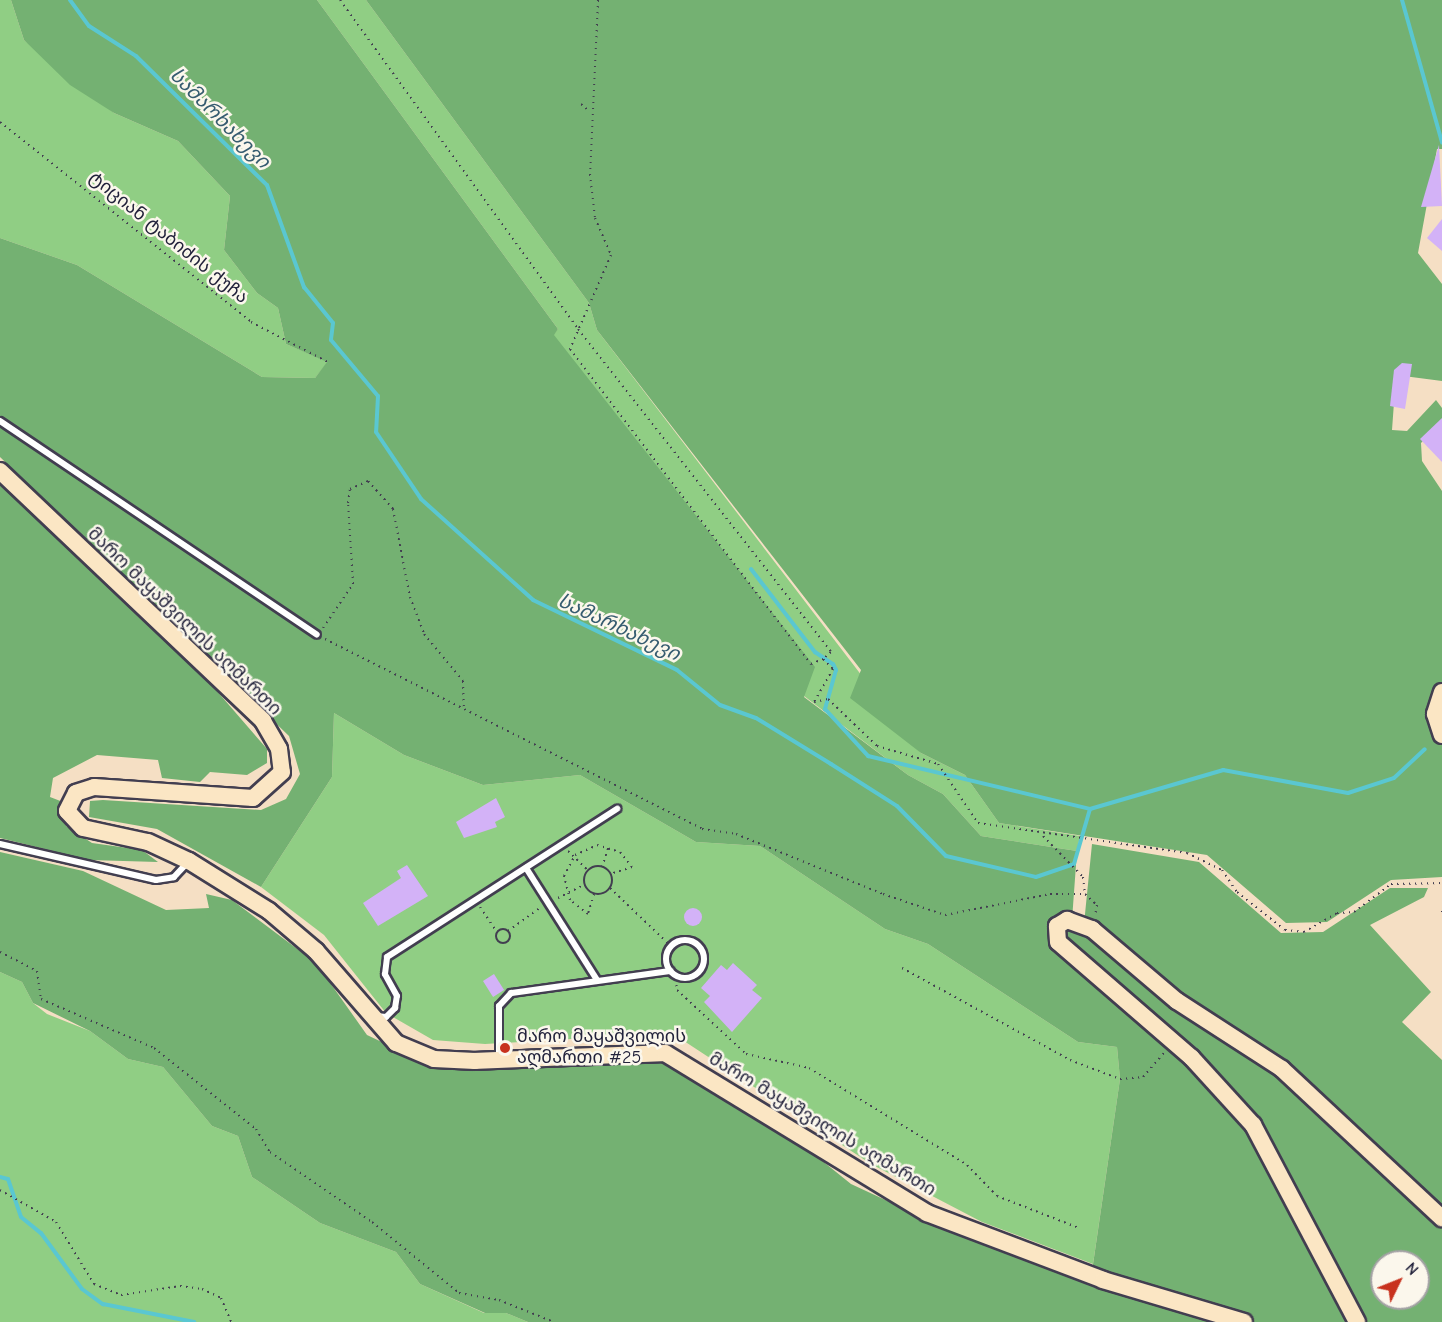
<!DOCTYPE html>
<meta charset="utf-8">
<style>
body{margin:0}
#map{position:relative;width:1442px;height:1322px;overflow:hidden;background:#f5dfc4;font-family:"Comic Neue","Noto Sans Georgian",sans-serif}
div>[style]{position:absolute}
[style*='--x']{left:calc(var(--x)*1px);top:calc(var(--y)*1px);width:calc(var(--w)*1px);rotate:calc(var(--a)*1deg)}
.green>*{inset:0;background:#90ce84}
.forest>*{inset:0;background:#74b172}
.stream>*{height:4px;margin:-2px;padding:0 2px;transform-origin:2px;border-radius:2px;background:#5ac7d1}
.building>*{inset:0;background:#d3b2f7;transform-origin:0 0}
.round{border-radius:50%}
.path>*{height:2px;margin-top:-1px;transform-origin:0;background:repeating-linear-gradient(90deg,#423e50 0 1.5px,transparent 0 6px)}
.path>.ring{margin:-1px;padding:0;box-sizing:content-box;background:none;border:2px solid #423e50;border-radius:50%}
.roads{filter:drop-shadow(2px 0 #423e50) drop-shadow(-2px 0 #423e50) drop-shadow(0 2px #423e50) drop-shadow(0 -2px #423e50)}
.service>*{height:6px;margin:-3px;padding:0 3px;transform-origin:3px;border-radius:3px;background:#fff}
.service>.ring{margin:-3px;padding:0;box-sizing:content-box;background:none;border:6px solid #fff;border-radius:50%}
.secondary>*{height:16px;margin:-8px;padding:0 8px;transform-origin:8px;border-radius:8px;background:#fbe6c4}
.dots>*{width:16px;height:16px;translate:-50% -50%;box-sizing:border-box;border:3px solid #fbf7ec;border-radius:50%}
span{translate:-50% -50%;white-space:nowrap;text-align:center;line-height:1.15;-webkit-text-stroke:5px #fbf7ec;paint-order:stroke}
.street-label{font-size:18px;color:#22223b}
.poi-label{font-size:18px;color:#22223b}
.left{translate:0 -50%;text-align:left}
.water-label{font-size:20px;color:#365c70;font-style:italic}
.north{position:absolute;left:1370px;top:1250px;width:60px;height:60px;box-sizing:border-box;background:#fbf7ec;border:2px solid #a4a2a5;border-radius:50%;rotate:47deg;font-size:16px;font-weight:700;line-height:24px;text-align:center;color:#22223b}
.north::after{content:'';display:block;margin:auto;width:21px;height:27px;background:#c8321e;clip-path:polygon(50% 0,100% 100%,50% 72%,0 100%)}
</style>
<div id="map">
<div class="green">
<i style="clip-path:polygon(0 0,11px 0,24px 40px,114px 113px,178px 141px,230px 196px,224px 250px,257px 293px,278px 308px,286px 344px,328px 362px,315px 378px,262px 377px,77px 265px,0 238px)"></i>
<i style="clip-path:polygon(317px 0,366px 0,589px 303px,597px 330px,921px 753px,965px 775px,999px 823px,1080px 836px,1077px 851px,981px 836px,943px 794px,908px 775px,804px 696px,553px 335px,558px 329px)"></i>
<i style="clip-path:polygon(334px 713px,404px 755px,483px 785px,580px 775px,696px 842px,760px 846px,885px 929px,928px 944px,1078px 1042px,1117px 1047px,1120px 1079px,1093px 1264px,982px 1222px,871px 1164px,684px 1041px,638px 1035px,485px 1044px,433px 1040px,386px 1013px,324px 935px,261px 887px,332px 777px)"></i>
<i style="clip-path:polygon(0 972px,22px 982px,33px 1003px,47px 1014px,90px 1031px,128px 1059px,163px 1067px,212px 1126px,238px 1136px,252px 1177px,320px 1223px,396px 1252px,420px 1284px,484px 1313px,506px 1313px,528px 1322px,0 1322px)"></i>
</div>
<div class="forest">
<i style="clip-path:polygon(evenodd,11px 0,317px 0,558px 329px,554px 335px,815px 667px,804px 697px,908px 775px,943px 794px,981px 836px,1077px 851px,1072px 920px,1230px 1033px,1442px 1218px,1442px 1322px,528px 1322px,506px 1313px,485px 1313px,420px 1284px,396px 1252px,320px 1223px,252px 1177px,238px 1136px,212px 1126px,163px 1067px,128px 1059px,90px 1031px,33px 1003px,22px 982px,0 972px,0 852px,83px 871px,166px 910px,209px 908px,206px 894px,232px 900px,316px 963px,367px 1035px,424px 1062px,661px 1058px,805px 1147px,851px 1184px,965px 1237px,1090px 1285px,1120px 1079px,1117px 1047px,1078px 1042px,928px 944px,885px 929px,760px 846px,696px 842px,580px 775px,483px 785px,404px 755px,334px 713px,332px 777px,261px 887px,157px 829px,89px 817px,90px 801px,103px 800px,261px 810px,286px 799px,300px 774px,289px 736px,0 457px,0 238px,77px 265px,262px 377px,315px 378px,327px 362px,286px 344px,278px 308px,257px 293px,224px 250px,230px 196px,178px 141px,114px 113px,70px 85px,24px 40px,11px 0,1382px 1262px,1418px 1262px,1418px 1298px,1382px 1298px,1382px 1262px)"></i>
<i style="clip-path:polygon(366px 0,1442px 0,1442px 149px,1437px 149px,1418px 253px,1442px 284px,1442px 381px,1396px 375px,1392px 430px,1407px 431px,1436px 400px,1442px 408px,1442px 421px,1421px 443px,1422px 461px,1442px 491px,1442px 877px,1391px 880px,1327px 922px,1286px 923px,1207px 855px,999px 823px,965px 775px,921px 753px,850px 698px,861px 670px,597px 330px,589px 303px)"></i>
<i style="clip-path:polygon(0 478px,203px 675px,267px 749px,267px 763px,247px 775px,210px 772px,200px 782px,162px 778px,158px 760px,97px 755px,53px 778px,50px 797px,63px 802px,66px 826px,92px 843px,142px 850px,158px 862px,89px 860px,0 838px)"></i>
<i style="clip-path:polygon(1092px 844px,1199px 862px,1281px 933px,1323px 932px,1390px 888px,1428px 888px,1424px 897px,1370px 925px,1431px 992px,1402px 1022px,1442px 1060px,1442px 1213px,1334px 1111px,1084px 924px)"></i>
</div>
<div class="stream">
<i style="--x:70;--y:0;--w:32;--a:54"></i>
<i style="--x:89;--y:26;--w:56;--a:32.6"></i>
<i style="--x:136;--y:56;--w:184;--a:44.6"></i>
<i style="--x:267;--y:185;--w:109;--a:70.1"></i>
<i style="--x:304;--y:287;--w:46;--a:51.1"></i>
<i style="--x:333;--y:323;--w:17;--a:97"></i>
<i style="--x:331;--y:340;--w:73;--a:50"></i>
<i style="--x:378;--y:396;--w:36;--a:93"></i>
<i style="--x:376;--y:432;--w:81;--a:56.1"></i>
<i style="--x:421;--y:499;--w:151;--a:42"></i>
<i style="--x:533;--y:600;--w:160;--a:25.9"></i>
<i style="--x:677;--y:670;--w:55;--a:39.1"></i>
<i style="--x:720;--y:705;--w:38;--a:20"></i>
<i style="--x:756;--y:718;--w:88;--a:31.5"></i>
<i style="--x:831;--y:764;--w:78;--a:32.5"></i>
<i style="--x:897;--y:806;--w:70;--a:45.6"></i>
<i style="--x:946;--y:856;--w:92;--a:13.1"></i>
<i style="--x:1036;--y:877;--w:40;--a:-18.9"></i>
<i style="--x:1074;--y:864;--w:57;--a:-73.8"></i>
<i style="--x:1090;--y:809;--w:139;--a:-16.3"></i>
<i style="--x:1223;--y:770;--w:127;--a:10.4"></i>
<i style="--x:1348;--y:793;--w:48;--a:-18.1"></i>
<i style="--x:1394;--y:778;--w:42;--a:-43.1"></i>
<i style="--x:1402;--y:0;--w:148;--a:74.3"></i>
<i style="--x:751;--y:569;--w:105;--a:52.4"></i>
<i style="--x:815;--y:652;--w:22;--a:34"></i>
<i style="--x:833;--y:664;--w:7;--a:63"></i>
<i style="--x:836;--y:670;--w:41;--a:105.8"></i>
<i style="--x:825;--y:709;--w:64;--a:47.5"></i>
<i style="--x:868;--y:756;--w:228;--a:13.4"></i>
<i style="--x:0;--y:1177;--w:8;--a:14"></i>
<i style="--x:8;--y:1179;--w:40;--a:71.1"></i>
<i style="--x:21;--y:1217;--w:26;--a:39"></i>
<i style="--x:41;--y:1233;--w:69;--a:53.8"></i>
<i style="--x:82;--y:1289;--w:26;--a:36"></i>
<i style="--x:103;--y:1304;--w:93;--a:11.2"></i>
</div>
<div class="building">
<i style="clip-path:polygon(1439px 145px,1442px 206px,1421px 207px)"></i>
<i style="clip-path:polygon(1442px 219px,1442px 251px,1427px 238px)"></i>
<i style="clip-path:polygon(1402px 363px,1412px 364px,1405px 409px,1390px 406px,1394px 370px)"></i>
<i style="clip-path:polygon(1442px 418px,1442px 462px,1420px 439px)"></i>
<i style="clip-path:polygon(496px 798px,505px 817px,495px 822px,497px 827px,464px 838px,456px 822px)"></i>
<i style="clip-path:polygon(407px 865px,428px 896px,378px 926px,363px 903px,401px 878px,397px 871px)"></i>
<i class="round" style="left:684px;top:908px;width:18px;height:18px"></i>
<i style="clip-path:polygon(733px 963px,757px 985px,752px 990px,762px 998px,732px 1032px,704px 1002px,710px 996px,701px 988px,721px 965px,727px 970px)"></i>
<i style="left:494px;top:974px;width:19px;height:13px;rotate:58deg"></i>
</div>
<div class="path">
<i style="--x:340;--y:0;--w:406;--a:54.1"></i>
<i style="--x:578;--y:329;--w:410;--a:51.9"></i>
<i style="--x:831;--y:652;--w:11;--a:139"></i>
<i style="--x:598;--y:0;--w:174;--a:92.6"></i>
<i style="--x:590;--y:174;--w:44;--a:83.5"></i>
<i style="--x:595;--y:218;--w:40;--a:66.6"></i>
<i style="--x:611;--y:255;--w:103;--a:113.6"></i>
<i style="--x:570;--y:349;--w:397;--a:52.6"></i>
<i style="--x:811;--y:664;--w:13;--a:-23"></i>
<i style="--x:823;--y:659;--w:14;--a:45"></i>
<i style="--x:833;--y:669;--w:38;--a:120"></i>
<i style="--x:814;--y:702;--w:14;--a:-12"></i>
<i style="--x:828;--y:699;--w:68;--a:43.8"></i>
<i style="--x:877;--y:746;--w:64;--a:16.4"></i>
<i style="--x:938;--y:764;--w:71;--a:55.9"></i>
<i style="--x:978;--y:823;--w:211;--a:8.2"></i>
<i style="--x:1187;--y:853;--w:39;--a:26"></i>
<i style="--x:1222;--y:870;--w:27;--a:56"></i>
<i style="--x:1237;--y:892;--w:61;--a:38.4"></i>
<i style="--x:1285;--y:930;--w:19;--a:6"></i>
<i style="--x:1304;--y:932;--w:38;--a:-30"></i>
<i style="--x:1337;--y:913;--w:17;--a:-3"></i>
<i style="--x:1354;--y:912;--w:46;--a:-37.1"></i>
<i style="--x:1391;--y:884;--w:51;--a:-1.1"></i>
<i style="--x:581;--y:104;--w:11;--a:41"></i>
<i style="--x:0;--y:122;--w:321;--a:38.5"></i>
<i style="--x:251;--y:322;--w:87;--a:27.5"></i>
<i style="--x:323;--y:628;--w:53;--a:-55.7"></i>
<i style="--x:353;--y:584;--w:81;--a:-93.5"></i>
<i style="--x:348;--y:503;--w:14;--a:-82"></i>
<i style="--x:350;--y:489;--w:20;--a:-24"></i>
<i style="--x:368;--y:481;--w:38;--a:48"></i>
<i style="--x:393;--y:509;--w:90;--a:79.1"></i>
<i style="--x:410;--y:597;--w:40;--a:69"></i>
<i style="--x:424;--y:634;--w:61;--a:50.3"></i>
<i style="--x:463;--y:681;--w:29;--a:88"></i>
<i style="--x:325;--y:639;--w:422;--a:26.7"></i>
<i style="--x:702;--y:829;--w:34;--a:8"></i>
<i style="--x:736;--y:834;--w:159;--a:22.2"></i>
<i style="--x:883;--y:894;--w:65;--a:18.7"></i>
<i style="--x:945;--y:915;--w:107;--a:-11.3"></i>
<i style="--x:1050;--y:894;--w:35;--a:0"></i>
<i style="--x:1085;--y:894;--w:16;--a:43"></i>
<i style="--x:1097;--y:905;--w:10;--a:101"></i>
<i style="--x:1043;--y:836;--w:57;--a:45.7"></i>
<i style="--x:1083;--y:877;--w:17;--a:83"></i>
<i style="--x:568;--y:851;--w:28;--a:44"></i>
<i class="ring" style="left:584px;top:866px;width:26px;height:26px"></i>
<i style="--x:602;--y:867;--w:22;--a:-72"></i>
<i style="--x:610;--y:888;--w:84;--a:43.6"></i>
<i style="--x:594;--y:894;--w:21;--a:107"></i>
<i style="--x:588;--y:914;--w:23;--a:-142"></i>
<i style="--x:570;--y:900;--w:25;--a:-104"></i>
<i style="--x:564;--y:876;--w:24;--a:-62"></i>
<i style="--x:575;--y:855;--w:24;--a:-24"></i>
<i style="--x:597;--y:845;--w:24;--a:17"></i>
<i style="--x:620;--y:852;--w:19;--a:51"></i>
<i style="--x:632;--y:867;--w:22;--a:162"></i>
<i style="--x:558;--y:898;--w:29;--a:-27"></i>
<i style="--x:480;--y:907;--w:30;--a:56"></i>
<i style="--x:1442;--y:911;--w:1;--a:90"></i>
<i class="ring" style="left:496px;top:929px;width:12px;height:12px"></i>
<i style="--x:508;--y:931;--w:39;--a:-36"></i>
<i style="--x:0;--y:952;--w:42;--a:27.2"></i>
<i style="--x:37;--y:971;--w:28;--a:82"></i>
<i style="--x:41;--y:999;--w:123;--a:23.4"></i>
<i style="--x:154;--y:1048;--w:130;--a:38.5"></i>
<i style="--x:256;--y:1129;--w:27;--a:59"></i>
<i style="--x:270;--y:1152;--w:124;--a:34.5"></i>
<i style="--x:372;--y:1222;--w:112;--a:39.2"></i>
<i style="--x:459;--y:1293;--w:41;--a:9.9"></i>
<i style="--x:499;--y:1300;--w:59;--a:21.8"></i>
<i style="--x:902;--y:968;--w:192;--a:28.7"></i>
<i style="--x:1070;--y:1060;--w:53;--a:20.8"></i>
<i style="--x:1120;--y:1079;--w:23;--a:-5"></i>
<i style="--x:1143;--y:1077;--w:32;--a:-49"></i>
<i style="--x:676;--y:979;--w:11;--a:85"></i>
<i style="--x:677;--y:990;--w:94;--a:42.8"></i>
<i style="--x:746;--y:1054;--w:65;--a:12.5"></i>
<i style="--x:809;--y:1068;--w:185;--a:31.5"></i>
<i style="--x:967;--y:1165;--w:43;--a:45.9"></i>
<i style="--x:997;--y:1196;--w:88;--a:21.3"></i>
<i style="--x:0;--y:1190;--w:64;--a:29.7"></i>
<i style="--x:56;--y:1222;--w:73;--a:58.5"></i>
<i style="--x:94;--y:1284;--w:29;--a:22"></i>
<i style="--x:121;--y:1295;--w:60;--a:-8.7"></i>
<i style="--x:180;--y:1286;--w:22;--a:8"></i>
<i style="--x:202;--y:1289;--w:21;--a:25"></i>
<i style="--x:221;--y:1298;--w:26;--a:67"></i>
</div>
<div class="roads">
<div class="service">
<i style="--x:0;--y:421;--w:382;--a:34"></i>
<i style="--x:0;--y:844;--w:160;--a:13"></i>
<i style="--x:156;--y:880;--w:18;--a:-9"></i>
<i style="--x:174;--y:877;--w:19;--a:-47"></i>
<i style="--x:526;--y:868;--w:133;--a:57.6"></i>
<i class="ring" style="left:666px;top:940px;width:32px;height:32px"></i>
<i style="--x:376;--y:1016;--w:10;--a:6"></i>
<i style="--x:386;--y:1017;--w:13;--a:-45"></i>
<i style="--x:395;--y:1008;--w:12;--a:-81"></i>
<i style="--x:397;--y:996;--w:25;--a:-119"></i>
<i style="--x:385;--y:974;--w:17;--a:-83"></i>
<i style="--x:387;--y:957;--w:274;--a:-32.8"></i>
<i style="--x:499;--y:1059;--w:53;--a:-90"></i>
<i style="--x:499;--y:1006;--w:18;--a:-47"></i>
<i style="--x:511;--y:993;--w:161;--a:-7.9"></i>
</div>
<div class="secondary">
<i style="--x:0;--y:471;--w:363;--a:43.5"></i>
<i style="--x:263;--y:721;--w:32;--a:60"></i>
<i style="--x:279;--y:749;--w:23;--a:83"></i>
<i style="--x:282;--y:772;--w:39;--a:138"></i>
<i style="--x:253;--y:798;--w:159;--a:-176"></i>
<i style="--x:94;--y:787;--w:19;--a:162"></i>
<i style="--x:76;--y:793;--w:20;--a:117"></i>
<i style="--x:67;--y:811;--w:23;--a:47"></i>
<i style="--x:83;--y:828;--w:66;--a:12.2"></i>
<i style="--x:148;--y:842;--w:45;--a:24.9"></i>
<i style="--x:189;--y:861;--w:94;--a:32"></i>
<i style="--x:269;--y:911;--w:62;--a:40.4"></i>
<i style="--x:316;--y:951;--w:122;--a:49"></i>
<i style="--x:396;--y:1043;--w:41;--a:22.8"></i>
<i style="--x:434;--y:1059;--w:41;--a:2.8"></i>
<i style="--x:475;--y:1061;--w:190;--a:-2.4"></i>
<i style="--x:665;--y:1053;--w:307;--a:31.4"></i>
<i style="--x:927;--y:1213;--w:188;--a:20.8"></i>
<i style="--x:1103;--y:1280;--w:147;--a:16.6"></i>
<i style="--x:1442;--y:692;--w:23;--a:108"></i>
<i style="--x:1435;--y:714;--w:22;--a:72"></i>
<i style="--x:1357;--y:1322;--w:223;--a:-117.8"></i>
<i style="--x:1253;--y:1125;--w:91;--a:-132.3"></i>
<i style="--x:1192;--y:1058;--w:177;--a:-139.1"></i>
<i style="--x:1058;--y:942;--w:16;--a:-94"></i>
<i style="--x:1057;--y:926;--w:12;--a:-31"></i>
<i style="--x:1067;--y:920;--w:27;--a:20"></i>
<i style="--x:1092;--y:929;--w:111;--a:40.3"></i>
<i style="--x:1177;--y:1001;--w:125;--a:32.9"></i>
<i style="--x:1282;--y:1069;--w:219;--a:43"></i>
</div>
</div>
<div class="dots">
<i style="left:505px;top:1048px;background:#c8321e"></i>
</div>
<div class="street-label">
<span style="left:168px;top:238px;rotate:39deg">ტიციან ტაბიძის ქუჩა</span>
<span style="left:184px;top:622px;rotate:44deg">მარო მაყაშვილის აღმართი</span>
<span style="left:822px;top:1125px;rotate:31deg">მარო მაყაშვილის აღმართი</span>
</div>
<div class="poi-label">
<span class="left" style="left:517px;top:1048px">მარო მაყაშვილის<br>აღმართი #25</span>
</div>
<div class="water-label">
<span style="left:220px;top:118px;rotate:45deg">სამარხახევი</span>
<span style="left:619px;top:627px;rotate:25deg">სამარხახევი</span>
</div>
<div class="north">N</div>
</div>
